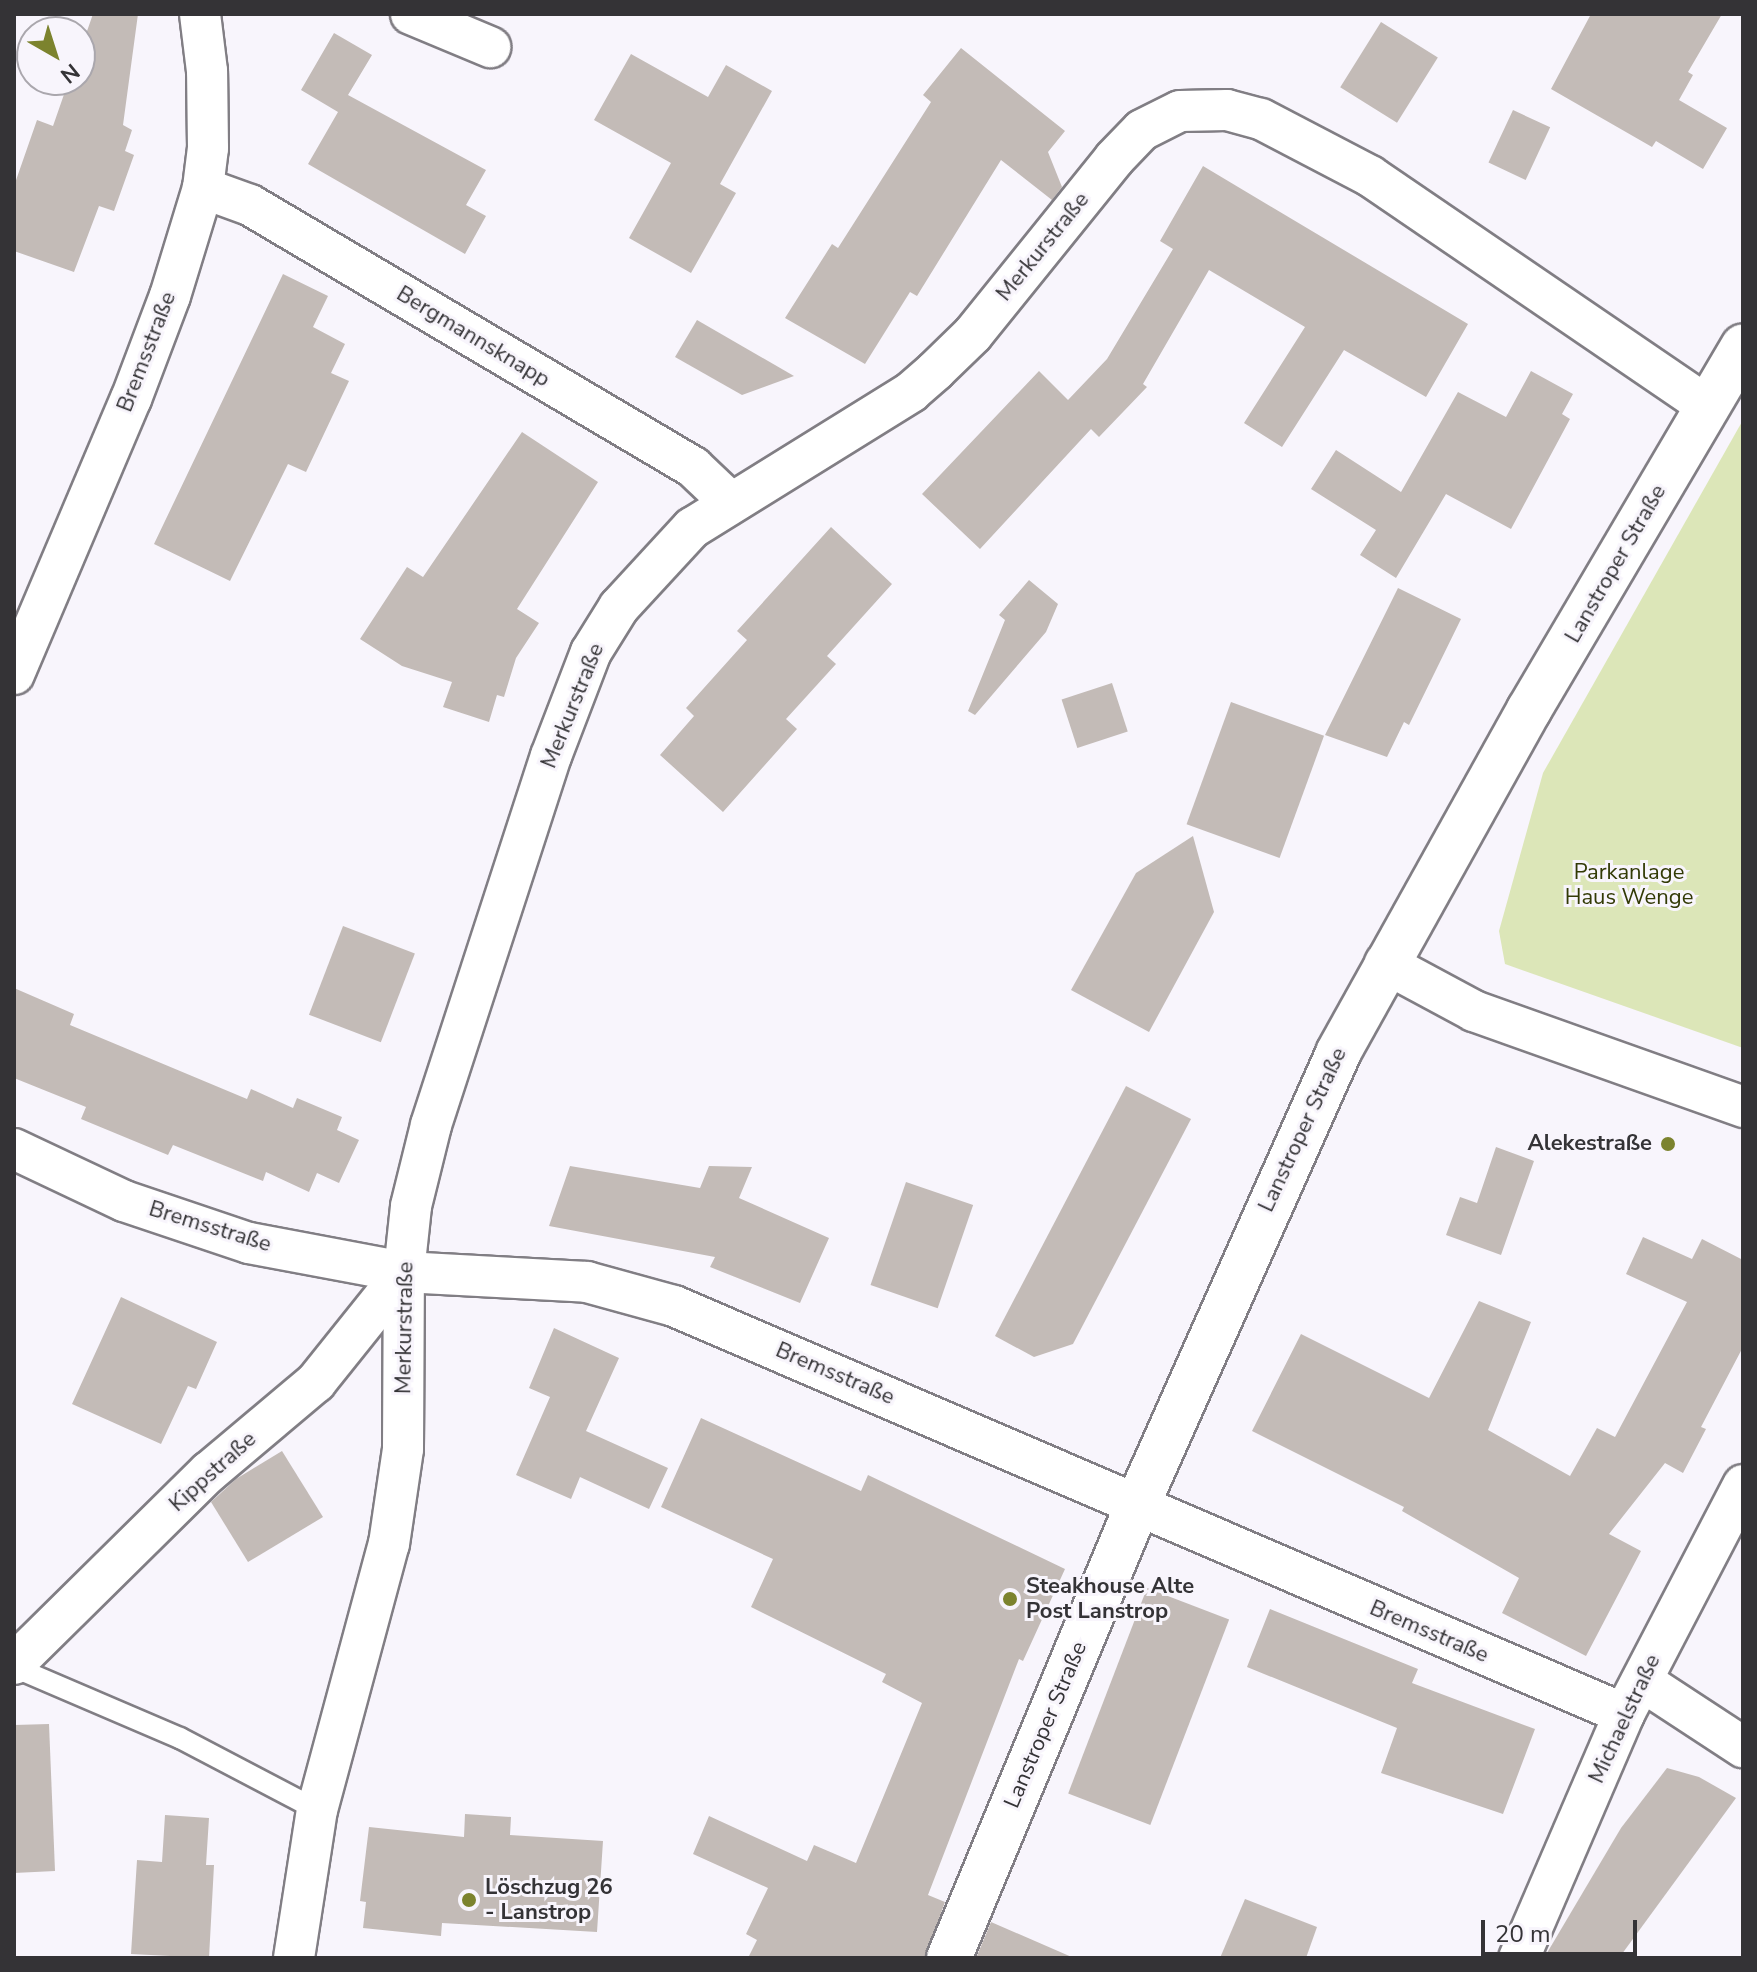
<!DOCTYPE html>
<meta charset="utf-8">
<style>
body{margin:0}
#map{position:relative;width:1757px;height:1972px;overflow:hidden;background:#f8f5fc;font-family:"Nunito Sans",sans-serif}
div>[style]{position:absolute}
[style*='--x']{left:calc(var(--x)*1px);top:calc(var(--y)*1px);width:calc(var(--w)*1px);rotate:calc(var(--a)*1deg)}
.green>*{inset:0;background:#dce6b8}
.building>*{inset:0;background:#c3bbb7;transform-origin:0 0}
.roads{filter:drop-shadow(2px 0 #817e84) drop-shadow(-2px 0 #817e84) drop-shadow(0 2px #817e84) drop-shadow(0 -2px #817e84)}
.lane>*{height:20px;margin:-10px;padding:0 10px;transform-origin:10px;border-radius:10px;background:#fff}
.street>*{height:40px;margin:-20px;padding:0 20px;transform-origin:20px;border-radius:20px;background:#fff}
.secondary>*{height:44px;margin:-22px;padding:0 22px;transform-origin:22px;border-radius:22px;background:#fff}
.dots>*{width:22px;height:22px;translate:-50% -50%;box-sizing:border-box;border:4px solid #f8f5fc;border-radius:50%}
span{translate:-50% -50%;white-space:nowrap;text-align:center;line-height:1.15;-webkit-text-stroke:6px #f8f5fc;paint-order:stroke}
.street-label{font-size:22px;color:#343336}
.park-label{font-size:22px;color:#323a05}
.poi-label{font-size:22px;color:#343336;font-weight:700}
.right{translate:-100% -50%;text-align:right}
.left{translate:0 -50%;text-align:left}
.frame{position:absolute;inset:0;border:16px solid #343336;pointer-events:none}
.north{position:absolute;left:16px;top:16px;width:80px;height:80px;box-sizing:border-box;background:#f8f5fc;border:2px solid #aaa7ad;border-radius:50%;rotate:141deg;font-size:22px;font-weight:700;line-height:32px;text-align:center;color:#343336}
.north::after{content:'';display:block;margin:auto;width:28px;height:36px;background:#7c832e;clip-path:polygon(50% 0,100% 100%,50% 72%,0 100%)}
.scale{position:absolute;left:1481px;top:1920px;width:156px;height:36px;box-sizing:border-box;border:4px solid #343336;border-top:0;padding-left:10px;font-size:24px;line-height:28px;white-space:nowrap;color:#343336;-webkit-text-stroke:6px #f8f5fc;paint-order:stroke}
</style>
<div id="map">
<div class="green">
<i style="clip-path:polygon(1743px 420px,1743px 1048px,1505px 964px,1499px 931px,1543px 773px)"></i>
</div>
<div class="building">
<i style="clip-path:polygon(93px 14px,138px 14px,123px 125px,132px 130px,125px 151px,134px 155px,114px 211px,99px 206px,74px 272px,14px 251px,14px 186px,37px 120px,53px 126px,69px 80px,80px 80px,80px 51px)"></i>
<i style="clip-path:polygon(1591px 14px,1722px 14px,1688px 72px,1693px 75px,1679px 100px,1727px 128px,1703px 169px,1656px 141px,1652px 147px,1551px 89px)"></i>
<i style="left:1381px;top:22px;width:67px;height:77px;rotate:32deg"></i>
<i style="clip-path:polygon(334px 33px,372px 55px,348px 95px,486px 170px,466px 205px,486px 216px,465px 254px,308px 164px,338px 112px,301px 90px)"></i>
<i style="clip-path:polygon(961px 48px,1065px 131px,1048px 152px,1062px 187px,1052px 200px,1001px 160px,917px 296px,910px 292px,865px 364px,785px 318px,832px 244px,838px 248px,931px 102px,923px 95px)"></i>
<i style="clip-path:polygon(631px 54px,708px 97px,726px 65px,772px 91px,720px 184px,736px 193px,691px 273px,629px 238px,671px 163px,594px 120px)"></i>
<i style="left:1513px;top:110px;width:41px;height:58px;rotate:25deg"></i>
<i style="clip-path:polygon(1203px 166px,1468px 324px,1426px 397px,1344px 350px,1282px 447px,1244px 423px,1305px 327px,1209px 270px,1143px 384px,1147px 387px,1099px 437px,1091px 429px,980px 549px,922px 494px,1039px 371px,1068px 400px,1107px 359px,1173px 249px,1160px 241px)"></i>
<i style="clip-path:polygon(283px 274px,328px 296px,313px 327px,345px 344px,331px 373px,349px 381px,306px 472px,288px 464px,230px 581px,154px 544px)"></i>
<i style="clip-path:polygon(697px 320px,794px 376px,742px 395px,675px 357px)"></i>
<i style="clip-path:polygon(1531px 371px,1573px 394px,1562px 414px,1570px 419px,1511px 529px,1446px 494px,1396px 578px,1360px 555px,1376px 530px,1311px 489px,1336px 450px,1401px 492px,1458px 392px,1506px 417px)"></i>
<i style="clip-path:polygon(522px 432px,598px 482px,517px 609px,539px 623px,516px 658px,504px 697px,497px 695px,489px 722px,443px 707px,452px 682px,402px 666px,360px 639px,407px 567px,423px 577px)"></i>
<i style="clip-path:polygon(831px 527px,892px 584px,827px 656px,836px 664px,786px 719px,797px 729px,723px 812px,660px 755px,694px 716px,686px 708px,747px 640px,737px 631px)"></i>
<i style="clip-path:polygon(1029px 580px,1058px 604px,1046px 632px,975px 715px,968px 711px,1005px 620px,999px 615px)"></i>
<i style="clip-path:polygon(1398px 588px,1461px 619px,1409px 725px,1404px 722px,1387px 757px,1325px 735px)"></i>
<i style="left:1112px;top:683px;width:51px;height:53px;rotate:72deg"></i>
<i style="left:1231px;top:702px;width:99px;height:130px;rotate:20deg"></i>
<i style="clip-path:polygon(1193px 836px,1214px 912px,1149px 1032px,1071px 990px,1136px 873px)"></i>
<i style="left:343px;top:926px;width:77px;height:95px;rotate:21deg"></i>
<i style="clip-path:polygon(14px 988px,74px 1014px,70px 1025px,247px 1099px,251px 1089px,293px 1108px,297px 1098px,342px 1117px,337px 1130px,359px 1140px,339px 1183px,317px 1173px,309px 1192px,266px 1172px,263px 1181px,173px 1145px,168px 1155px,81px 1119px,86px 1107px,14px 1078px)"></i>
<i style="clip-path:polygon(1126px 1086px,1191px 1119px,1073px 1344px,1034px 1357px,995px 1336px)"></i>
<i style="clip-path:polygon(1496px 1147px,1534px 1161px,1501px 1255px,1446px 1235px,1460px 1197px,1477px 1203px)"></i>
<i style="clip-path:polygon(570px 1166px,700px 1188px,709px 1166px,752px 1167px,739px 1198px,829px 1238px,800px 1303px,710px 1267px,715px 1257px,549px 1226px)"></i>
<i style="left:906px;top:1182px;width:71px;height:109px;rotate:19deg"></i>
<i style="clip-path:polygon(1643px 1237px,1692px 1259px,1702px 1239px,1743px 1260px,1743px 1347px,1701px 1427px,1706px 1429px,1683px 1473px,1665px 1463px,1609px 1534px,1641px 1551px,1586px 1656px,1502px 1613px,1519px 1578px,1402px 1511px,1404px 1507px,1252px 1431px,1301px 1334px,1429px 1398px,1479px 1301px,1531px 1322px,1488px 1430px,1570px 1476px,1597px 1428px,1615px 1437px,1687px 1302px,1626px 1274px)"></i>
<i style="clip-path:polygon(121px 1297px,217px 1342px,196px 1389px,188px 1386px,161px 1444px,72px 1404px)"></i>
<i style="clip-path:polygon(554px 1328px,619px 1358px,586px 1431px,668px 1468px,649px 1509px,580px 1477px,571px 1499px,516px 1475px,550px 1397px,529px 1388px)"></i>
<i style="clip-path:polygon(701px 1418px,861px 1491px,868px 1475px,1065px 1569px,1023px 1661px,1019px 1659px,928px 1895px,945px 1902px,925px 1958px,748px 1958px,757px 1940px,746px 1934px,768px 1888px,693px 1854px,709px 1816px,807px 1861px,814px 1845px,856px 1863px,922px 1703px,882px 1682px,886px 1674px,751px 1607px,773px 1559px,661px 1507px)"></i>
<i style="clip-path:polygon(282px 1451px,323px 1517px,248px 1562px,211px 1502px,236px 1479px)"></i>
<i style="left:1147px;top:1588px;width:88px;height:220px;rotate:21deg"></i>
<i style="clip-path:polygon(1270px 1609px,1418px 1669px,1412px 1683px,1535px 1729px,1503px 1814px,1381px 1773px,1397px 1728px,1247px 1667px)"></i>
<i style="clip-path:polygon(49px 1724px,55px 1871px,14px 1873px,14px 1725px)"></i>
<i style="clip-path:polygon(1667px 1768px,1699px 1777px,1736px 1798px,1619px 1958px,1544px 1958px,1621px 1828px)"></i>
<i style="clip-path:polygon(465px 1814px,511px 1817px,510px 1835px,603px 1841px,597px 1932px,442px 1923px,441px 1936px,363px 1928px,366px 1902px,360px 1901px,369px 1827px,464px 1837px)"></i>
<i style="clip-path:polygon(165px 1815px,209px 1818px,206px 1865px,214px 1865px,209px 1958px,131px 1954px,137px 1860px,162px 1862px)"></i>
<i style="clip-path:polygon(1245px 1899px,1317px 1927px,1306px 1958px,1220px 1958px)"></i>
<i style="clip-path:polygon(991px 1922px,1074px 1958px,976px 1958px)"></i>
</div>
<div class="roads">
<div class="lane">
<i style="--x:14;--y:1667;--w:181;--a:23.2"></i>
<i style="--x:180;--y:1738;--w:155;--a:27.7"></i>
</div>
<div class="street">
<i style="--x:411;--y:14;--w:86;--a:22.7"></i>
<i style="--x:203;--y:188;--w:50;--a:19.9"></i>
<i style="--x:250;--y:205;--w:515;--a:30.6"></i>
<i style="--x:693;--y:467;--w:52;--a:43.5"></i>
<i style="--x:14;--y:674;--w:299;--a:-67"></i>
<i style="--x:131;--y:399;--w:110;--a:-69.3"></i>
<i style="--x:170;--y:296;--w:113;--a:-73"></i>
<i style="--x:203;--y:188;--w:40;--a:-82.9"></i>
<i style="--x:208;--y:148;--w:77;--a:-90.7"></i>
<i style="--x:207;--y:71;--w:57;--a:-97"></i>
<i style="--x:1385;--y:963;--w:101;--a:28.3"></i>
<i style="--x:1474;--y:1011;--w:286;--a:19.6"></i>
<i style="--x:14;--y:1149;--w:122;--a:25.3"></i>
<i style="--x:124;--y:1201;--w:132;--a:18.6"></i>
<i style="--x:249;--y:1243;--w:158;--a:10.6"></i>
<i style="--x:404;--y:1272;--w:183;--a:3.1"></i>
<i style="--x:587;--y:1282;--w:90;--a:15.4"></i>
<i style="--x:674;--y:1306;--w:1034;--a:23.24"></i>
<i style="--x:14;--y:1664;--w:274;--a:-44.6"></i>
<i style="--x:209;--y:1472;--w:140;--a:-40.1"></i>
<i style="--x:316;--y:1382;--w:141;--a:-51.3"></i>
<i style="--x:1642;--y:1681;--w:121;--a:33.2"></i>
<i style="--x:294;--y:1958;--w:150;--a:-81.2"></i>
<i style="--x:317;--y:1810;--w:276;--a:-74.9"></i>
<i style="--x:389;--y:1544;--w:96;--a:-81.6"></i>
<i style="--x:403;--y:1449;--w:177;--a:-89.7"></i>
<i style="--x:404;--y:1272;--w:66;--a:-83.9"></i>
<i style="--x:411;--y:1206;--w:83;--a:-76.1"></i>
<i style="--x:431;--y:1125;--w:388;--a:-72"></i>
<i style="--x:551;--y:756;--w:111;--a:-69"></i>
<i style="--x:591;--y:652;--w:53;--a:-58.1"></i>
<i style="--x:619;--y:607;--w:108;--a:-47.3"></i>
<i style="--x:692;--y:528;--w:258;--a:-31.8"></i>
<i style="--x:911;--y:392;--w:32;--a:-41"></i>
<i style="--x:935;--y:371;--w:53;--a:-44.2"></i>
<i style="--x:973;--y:334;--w:225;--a:-51.1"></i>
<i style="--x:1114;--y:159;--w:40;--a:-46"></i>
<i style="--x:1142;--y:130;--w:42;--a:-26.6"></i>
<i style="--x:1180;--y:111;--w:47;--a:-1.2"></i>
<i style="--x:1227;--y:110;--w:35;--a:15"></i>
<i style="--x:1261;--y:119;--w:123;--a:27.6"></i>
<i style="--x:1370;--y:176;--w:410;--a:34.3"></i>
<i style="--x:1519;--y:1958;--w:266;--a:-66.7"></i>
<i style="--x:1624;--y:1714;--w:258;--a:-62.5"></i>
</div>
<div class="secondary">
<i style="--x:949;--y:1958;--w:493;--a:-67.4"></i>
<i style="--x:1138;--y:1503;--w:492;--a:-66"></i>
<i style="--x:1338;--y:1053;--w:393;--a:-60.9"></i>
<i style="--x:1529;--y:710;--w:422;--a:-59.5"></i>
</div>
</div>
<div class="dots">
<i style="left:1668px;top:1144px;background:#7c832e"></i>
<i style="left:1010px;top:1599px;background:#7c832e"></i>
<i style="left:469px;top:1900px;background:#7c832e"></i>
</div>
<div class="street-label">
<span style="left:1043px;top:247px;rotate:-51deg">Merkurstraße</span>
<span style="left:473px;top:337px;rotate:31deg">Bergmannsknapp</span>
<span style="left:147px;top:352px;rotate:-69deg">Bremsstraße</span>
<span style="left:1616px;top:564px;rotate:-60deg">Lanstroper Straße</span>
<span style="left:573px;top:706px;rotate:-68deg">Merkurstraße</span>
<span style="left:1303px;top:1130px;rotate:-65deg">Lanstroper Straße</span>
<span style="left:210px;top:1227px;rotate:17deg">Bremsstraße</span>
<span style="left:405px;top:1328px;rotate:-89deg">Merkurstraße</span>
<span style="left:835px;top:1374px;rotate:23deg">Bremsstraße</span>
<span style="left:213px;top:1472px;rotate:-42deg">Kippstraße</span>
<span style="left:1429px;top:1632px;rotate:23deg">Bremsstraße</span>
<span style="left:1625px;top:1719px;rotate:-65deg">Michaelstraße</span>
<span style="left:1046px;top:1725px;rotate:-67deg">Lanstroper Straße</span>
</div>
<div class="park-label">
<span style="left:1629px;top:885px">Parkanlage<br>Haus Wenge</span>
</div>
<div class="poi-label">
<span class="right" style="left:1652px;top:1144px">Alekestraße</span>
<span class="left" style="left:1026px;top:1599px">Steakhouse Alte<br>Post Lanstrop</span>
<span class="left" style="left:485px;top:1900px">Löschzug 26<br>- Lanstrop</span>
</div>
<div class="frame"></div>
<div class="north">N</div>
<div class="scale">20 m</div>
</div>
